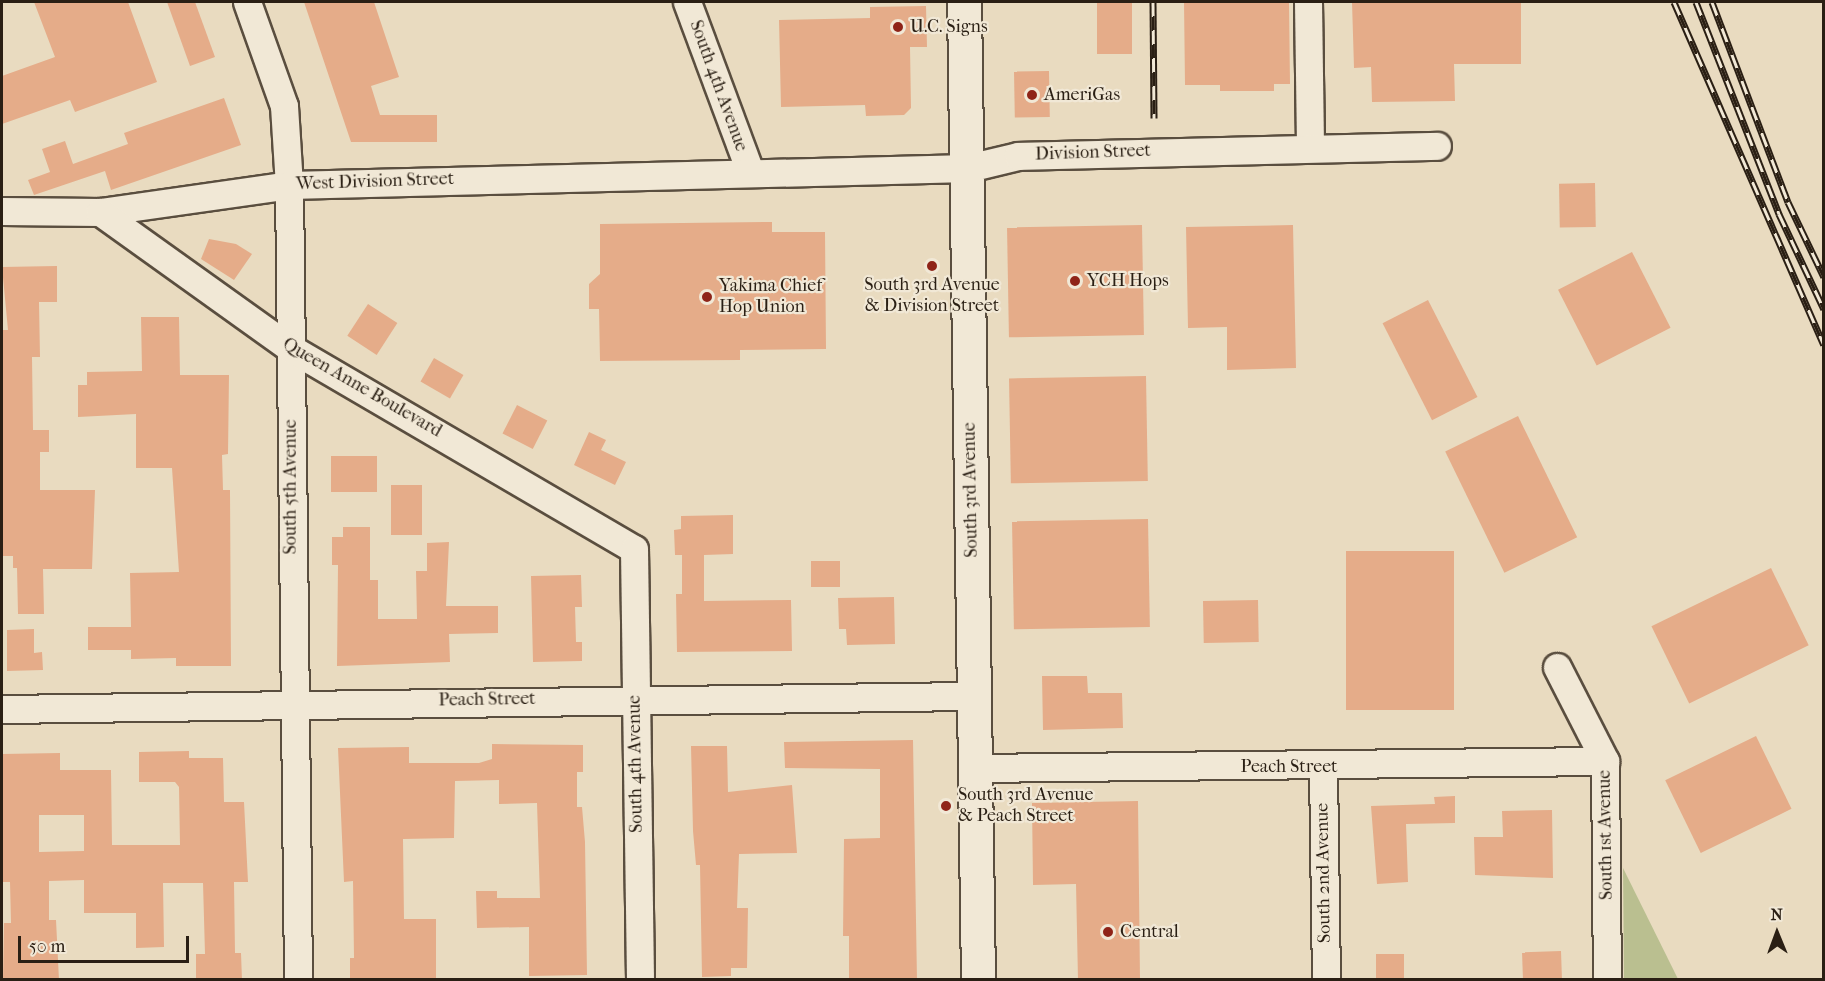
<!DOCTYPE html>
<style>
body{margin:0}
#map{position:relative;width:1825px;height:981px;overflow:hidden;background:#e9dbc0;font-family:"IM FELL French Canon",serif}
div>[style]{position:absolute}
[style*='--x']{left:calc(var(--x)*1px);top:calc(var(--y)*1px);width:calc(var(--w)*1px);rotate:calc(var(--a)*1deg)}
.green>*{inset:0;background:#babf90}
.building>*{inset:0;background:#e5ac89;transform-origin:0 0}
.roads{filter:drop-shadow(2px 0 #5a4e3f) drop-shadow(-2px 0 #5a4e3f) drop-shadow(0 2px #5a4e3f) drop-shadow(0 -2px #5a4e3f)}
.minor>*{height:27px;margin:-13.5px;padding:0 13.5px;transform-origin:13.5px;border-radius:13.5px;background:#f1e8d6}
.tertiary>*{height:33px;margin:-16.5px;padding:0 16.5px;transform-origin:16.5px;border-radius:16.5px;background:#f1e8d6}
.rail>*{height:7px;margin-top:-3.5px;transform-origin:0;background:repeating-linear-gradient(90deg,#f1e8d6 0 14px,#2a1f14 0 28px);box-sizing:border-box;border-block:2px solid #2a1f14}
.dots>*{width:16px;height:16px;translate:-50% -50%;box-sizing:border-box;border:3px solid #f1e8d6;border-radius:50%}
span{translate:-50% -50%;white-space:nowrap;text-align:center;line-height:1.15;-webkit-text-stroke:4.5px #f1e8d6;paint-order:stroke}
.poi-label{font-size:18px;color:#2a1f14}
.left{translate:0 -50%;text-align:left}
.street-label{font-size:18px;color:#2a1f14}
.frame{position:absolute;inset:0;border:3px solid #2a1f14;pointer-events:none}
.north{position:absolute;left:1747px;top:903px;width:60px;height:60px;-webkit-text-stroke:4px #f1e8d6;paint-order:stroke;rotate:359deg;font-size:16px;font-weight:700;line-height:24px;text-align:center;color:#2a1f14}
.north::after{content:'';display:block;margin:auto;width:21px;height:27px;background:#2a1f14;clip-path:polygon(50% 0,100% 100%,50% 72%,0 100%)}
.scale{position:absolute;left:18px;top:936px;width:171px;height:27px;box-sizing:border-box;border:3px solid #2a1f14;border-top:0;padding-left:8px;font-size:18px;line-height:21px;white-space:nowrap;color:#2a1f14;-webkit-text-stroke:4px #f1e8d6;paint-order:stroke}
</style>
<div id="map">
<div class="green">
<i style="clip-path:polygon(1623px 868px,1678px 979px,1624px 979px)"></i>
</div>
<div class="building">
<i style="clip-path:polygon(34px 2px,128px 2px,157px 82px,75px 112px,70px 100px,2px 124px,2px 76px,55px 57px)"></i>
<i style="clip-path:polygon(167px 2px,195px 2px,215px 57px,190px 66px)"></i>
<i style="clip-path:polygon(304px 2px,374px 2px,399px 77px,371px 86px,380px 115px,437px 115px,437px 142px,351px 142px)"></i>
<i style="left:1097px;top:2px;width:35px;height:52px"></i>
<i style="clip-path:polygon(1184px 2px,1289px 2px,1290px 84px,1274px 84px,1274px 91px,1220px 91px,1220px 85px,1185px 85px)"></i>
<i style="clip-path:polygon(1352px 2px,1521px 2px,1521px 64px,1454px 64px,1455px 101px,1372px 102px,1371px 67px,1354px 68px)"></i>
<i style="clip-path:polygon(926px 6px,927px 47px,910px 47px,911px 108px,904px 115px,866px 116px,865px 105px,781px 107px,779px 20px,870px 18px,870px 7px)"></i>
<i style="left:1049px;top:71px;width:46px;height:35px;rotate:89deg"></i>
<i style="clip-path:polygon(224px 98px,241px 145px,111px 190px,105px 171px,34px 195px,28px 180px,50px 172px,42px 149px,65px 141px,73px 164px,128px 144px,124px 133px)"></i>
<i style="left:1595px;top:183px;width:44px;height:36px;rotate:89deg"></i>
<i style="clip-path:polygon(772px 222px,772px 232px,825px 232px,826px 349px,740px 350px,740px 360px,600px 361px,599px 309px,589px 309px,589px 284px,600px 274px,600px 224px)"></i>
<i style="left:1142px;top:225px;width:110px;height:135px;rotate:89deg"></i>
<i style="clip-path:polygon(1293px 225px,1296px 368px,1227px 370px,1227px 327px,1188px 328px,1186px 227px)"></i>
<i style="clip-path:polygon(209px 239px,236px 244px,252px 254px,234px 280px,201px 259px)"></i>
<i style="left:1632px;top:252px;width:85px;height:83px;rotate:63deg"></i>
<i style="clip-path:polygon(57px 266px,57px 302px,39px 302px,40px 357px,32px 357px,33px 430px,49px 430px,49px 452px,40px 452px,40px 490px,95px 490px,92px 569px,43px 569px,44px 614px,18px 614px,17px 568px,13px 568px,13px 556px,2px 556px,2px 330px,8px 330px,2px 267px)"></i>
<i style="left:1428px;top:300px;width:109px;height:51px;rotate:63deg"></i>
<i style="left:368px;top:304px;width:35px;height:38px;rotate:33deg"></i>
<i style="clip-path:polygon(141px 317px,179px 317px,180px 375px,229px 375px,228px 454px,222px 455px,223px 490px,230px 490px,231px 666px,176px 666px,176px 658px,131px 659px,131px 650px,88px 650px,88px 627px,131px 627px,130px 573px,179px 572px,172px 468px,136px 468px,136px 414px,78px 417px,78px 385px,87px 385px,87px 372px,142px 371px)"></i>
<i style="left:434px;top:358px;width:34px;height:27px;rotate:30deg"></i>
<i style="left:1146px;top:376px;width:105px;height:137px;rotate:89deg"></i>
<i style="left:517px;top:405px;width:34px;height:32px;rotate:27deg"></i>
<i style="left:1518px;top:416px;width:135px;height:81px;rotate:64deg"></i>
<i style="clip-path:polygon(589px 432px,606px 440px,601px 450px,626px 462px,615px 485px,574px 465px)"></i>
<i style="left:331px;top:456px;width:46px;height:36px"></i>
<i style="left:391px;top:485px;width:31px;height:50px"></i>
<i style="clip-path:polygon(733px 515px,733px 554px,704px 555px,704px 601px,791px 600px,792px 651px,677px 652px,676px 594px,682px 594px,682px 555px,675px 555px,674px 530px,681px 529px,681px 516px)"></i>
<i style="left:1148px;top:519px;width:108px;height:136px;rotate:89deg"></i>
<i style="clip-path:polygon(343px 527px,370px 527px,370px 580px,378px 580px,378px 619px,417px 619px,416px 571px,427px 571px,427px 543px,449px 542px,446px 606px,498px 606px,498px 633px,449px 634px,450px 662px,337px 666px,338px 565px,332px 565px,332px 537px,343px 537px)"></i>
<i style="left:1454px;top:551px;width:159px;height:108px;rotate:90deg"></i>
<i style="left:811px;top:561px;width:29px;height:26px"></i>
<i style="left:1771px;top:568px;width:86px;height:133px;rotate:64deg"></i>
<i style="clip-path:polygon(581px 575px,582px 607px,575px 607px,576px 642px,582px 642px,582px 661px,533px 662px,531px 576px)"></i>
<i style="clip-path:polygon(894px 597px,895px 644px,847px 645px,846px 629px,839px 629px,838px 598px)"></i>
<i style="left:1258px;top:600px;width:42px;height:55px;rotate:89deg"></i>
<i style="clip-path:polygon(34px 629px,34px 653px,42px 652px,43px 670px,7px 671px,7px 630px)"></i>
<i style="clip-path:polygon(1042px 676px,1087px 676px,1088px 693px,1122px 693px,1123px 728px,1043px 730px)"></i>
<i style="left:1756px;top:736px;width:81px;height:101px;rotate:64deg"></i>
<i style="clip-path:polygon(913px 740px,917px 980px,849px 980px,849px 936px,843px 936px,844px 839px,880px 838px,880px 769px,785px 768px,784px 742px)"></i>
<i style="clip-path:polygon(492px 744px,583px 745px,583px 772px,577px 772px,577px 807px,582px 807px,585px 842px,587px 975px,529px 976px,529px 927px,477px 928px,476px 891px,497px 891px,497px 898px,540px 898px,537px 803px,499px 804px,499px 780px,455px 781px,454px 838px,403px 839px,404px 919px,436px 919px,436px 980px,350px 980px,350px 958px,354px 958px,353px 881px,344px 882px,338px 748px,409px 747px,409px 763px,479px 763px,492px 759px)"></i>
<i style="clip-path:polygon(691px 746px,727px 746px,728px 792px,792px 785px,797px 853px,739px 854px,737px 908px,748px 908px,747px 968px,731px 968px,731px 976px,702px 977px,700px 865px,696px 865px,693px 831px)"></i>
<i style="clip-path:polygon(evenodd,189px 751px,189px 758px,223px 758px,224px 802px,244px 802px,248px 882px,234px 882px,235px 953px,241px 953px,242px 980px,196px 980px,196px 954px,205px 954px,203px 883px,163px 883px,164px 947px,136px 948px,136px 913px,84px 913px,84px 880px,49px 881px,49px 920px,56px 920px,59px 980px,3px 980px,4px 923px,11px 923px,10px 882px,2px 882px,2px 754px,60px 753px,60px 770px,111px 770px,112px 845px,180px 845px,179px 787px,175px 782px,139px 782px,139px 752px,189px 751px,39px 815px,84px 815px,84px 851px,39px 852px,39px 815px)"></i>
<i style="clip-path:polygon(1455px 796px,1455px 823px,1406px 824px,1408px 882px,1377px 884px,1371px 806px,1435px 804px,1434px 797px)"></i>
<i style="clip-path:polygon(1138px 801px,1140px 980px,1078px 980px,1076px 884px,1033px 885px,1032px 803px)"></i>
<i style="clip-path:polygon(1552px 810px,1553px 878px,1475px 875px,1474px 837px,1503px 837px,1502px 811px)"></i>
<i style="left:1561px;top:951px;width:29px;height:39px;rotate:88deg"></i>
<i style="left:1376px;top:954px;width:28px;height:26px"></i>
</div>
<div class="roads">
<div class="minor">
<i style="--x:247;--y:2;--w:110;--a:70.4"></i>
<i style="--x:284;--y:106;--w:79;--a:86.4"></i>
<i style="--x:289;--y:185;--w:795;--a:89.35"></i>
<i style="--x:687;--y:2;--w:180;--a:69.6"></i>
<i style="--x:1308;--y:2;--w:144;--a:89.2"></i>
<i style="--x:2;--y:211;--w:98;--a:0.6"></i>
<i style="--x:100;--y:212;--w:191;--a:-8.1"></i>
<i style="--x:289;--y:185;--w:679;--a:-1.43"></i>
<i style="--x:968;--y:168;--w:51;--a:-13.5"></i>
<i style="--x:1018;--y:156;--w:419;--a:-1.4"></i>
<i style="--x:100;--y:212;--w:234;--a:35.6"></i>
<i style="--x:290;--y:348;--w:398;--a:30.3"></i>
<i style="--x:634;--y:549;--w:431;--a:89.2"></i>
<i style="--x:1557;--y:667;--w:106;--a:62.9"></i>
<i style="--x:1605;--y:761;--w:219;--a:89.5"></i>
<i style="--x:2;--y:709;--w:971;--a:-0.77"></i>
<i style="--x:1323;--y:767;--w:213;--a:89.2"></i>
<i style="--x:974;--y:768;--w:631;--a:-0.64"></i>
</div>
<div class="tertiary">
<i style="--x:964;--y:2;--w:978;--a:89.18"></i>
</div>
</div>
<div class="rail">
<i style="--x:1153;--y:2;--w:116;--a:89.5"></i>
<i style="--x:1674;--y:2;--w:374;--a:66.4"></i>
<i style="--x:1696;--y:2;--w:228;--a:68.6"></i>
<i style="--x:1779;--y:214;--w:105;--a:64.7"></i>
<i style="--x:1712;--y:2;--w:214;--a:69.2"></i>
<i style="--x:1788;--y:202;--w:83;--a:64.4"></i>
</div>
<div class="dots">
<i style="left:898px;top:27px;background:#8f2418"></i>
<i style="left:1032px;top:95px;background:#8f2418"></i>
<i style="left:932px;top:266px;background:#8f2418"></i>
<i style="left:1075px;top:281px;background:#8f2418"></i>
<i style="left:707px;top:297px;background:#8f2418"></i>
<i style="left:946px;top:806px;background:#8f2418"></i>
<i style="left:1108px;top:932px;background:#8f2418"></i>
</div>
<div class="poi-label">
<span class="left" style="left:910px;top:27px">U.C. Signs</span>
<span class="left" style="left:1044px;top:95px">AmeriGas</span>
<span class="left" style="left:1087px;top:281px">YCH Hops</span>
<span style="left:932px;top:296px">South 3rd Avenue<br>&amp; Division Street</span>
<span class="left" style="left:719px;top:297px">Yakima Chief<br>Hop Union</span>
<span class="left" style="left:958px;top:806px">South 3rd Avenue<br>&amp; Peach Street</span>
<span class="left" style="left:1120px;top:932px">Central</span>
</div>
<div class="street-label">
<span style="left:718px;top:86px;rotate:70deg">South 4th Avenue</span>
<span style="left:1093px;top:153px;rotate:-2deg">Division Street</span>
<span style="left:375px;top:182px;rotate:-2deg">West Division Street</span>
<span style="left:362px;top:388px;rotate:30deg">Queen Anne Boulevard</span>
<span style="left:291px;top:487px;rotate:-90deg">South 5th Avenue</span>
<span style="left:971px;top:490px;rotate:-91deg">South 3rd Avenue</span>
<span style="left:487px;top:700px;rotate:-1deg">Peach Street</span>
<span style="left:636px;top:764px;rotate:-91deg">South 4th Avenue</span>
<span style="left:1289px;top:767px">Peach Street</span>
<span style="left:1606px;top:835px;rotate:-91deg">South 1st Avenue</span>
<span style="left:1324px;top:873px;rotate:-91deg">South 2nd Avenue</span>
</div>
<div class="frame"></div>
<div class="north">N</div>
<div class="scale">50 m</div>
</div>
